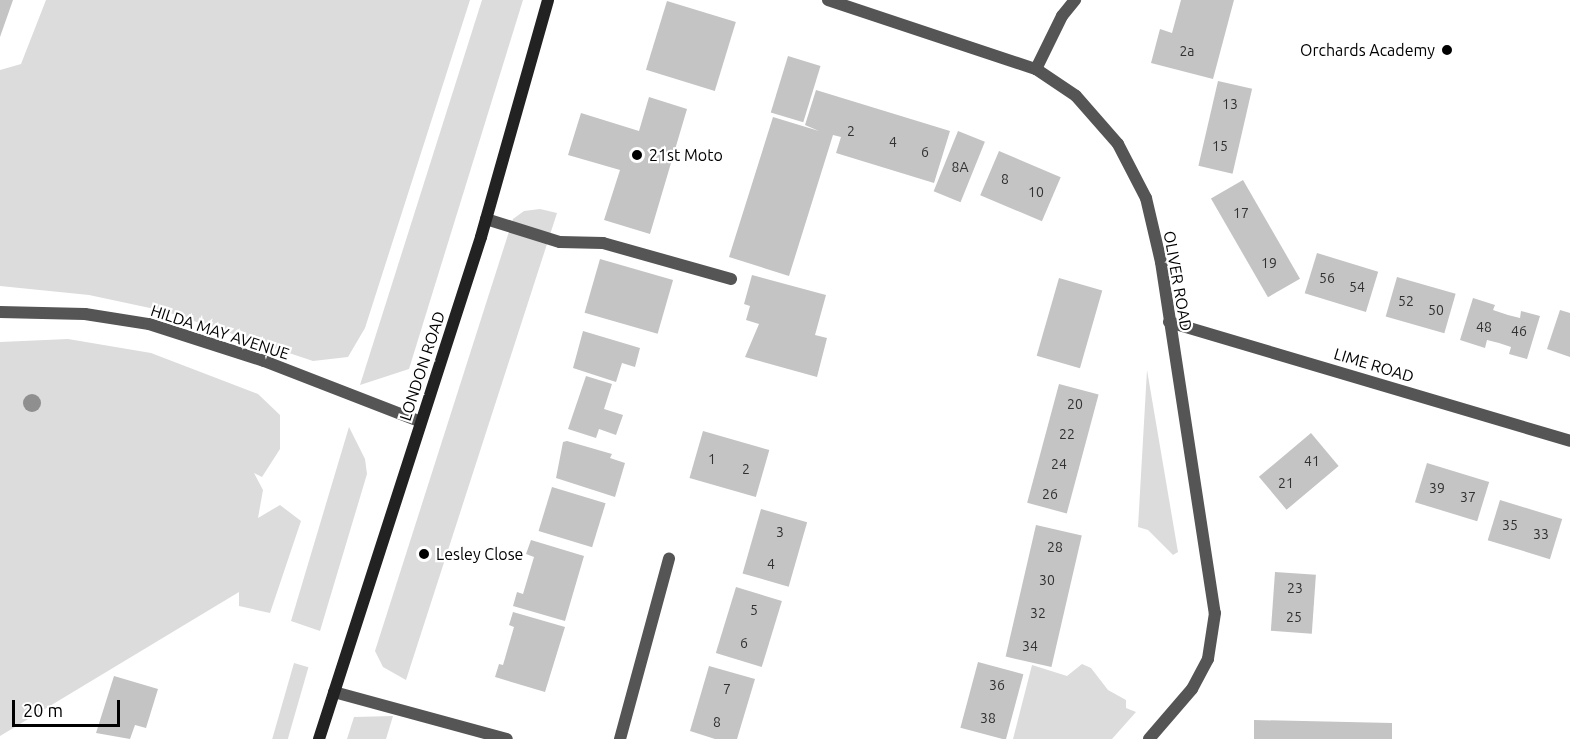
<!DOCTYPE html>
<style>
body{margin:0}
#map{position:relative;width:1570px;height:739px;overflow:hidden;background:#fff;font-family:Ubuntu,sans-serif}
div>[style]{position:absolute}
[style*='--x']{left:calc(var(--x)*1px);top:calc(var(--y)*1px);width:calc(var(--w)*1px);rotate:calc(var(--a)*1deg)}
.green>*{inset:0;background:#dcdcdc;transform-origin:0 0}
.building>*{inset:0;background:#c4c4c4;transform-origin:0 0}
.service>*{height:12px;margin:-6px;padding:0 6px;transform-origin:6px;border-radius:6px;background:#555}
.minor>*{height:12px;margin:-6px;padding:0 6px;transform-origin:6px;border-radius:6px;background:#555}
.secondary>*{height:12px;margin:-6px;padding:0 6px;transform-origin:6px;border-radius:6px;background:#222}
.trees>*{width:18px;height:18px;margin:-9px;border-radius:50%;background:#8f8f8f}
.dots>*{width:16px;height:16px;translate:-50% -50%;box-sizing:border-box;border:3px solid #fff;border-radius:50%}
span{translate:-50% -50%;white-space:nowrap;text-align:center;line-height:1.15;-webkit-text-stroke:4.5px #fff;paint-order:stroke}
.number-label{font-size:14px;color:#313131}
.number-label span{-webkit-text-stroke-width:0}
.poi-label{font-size:16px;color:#000}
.right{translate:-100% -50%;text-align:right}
.left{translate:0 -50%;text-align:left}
.street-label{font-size:16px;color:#000}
.scale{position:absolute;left:12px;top:700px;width:108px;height:27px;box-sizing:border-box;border:3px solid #000;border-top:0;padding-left:8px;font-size:18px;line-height:21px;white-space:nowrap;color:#000;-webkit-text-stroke:4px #fff;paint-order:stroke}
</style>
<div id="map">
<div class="green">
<i style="clip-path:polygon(46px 0,470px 0,365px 328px,348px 357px,313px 361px,164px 311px,89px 295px,0 286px,0 70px,21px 64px)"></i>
<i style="clip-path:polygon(482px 0,523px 0,409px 369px,360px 385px)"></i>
<i style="clip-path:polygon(540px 209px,557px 213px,406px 680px,383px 667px,375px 651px,513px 219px,524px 211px)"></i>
<i style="clip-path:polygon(68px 339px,151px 353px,258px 394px,280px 415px,280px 449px,262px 477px,254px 473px,263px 490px,258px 518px,280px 505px,301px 521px,270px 613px,239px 606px,239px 592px,0 736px,0 342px)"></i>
<i style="clip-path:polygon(1147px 370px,1178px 552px,1173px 555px,1148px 530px,1138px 527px)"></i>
<i style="clip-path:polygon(349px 427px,365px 459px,367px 474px,320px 631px,291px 621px)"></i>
<i style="left:294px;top:663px;width:15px;height:80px;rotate:16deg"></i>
<i style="clip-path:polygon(1082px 664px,1091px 668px,1108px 690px,1126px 700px,1126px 708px,1136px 712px,1112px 739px,1013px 739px,1032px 665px,1067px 676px)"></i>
<i style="clip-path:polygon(393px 716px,386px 739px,347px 739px,354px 717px)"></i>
</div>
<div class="building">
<i style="clip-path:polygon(0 0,13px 0,0 37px)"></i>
<i style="clip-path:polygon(1181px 0,1234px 0,1213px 79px,1151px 63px,1160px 29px,1172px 33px)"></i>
<i style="left:667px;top:1px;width:72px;height:72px;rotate:17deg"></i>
<i style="left:788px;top:56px;width:34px;height:59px;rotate:17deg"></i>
<i style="left:1218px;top:81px;width:35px;height:87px;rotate:13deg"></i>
<i style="clip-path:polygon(816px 90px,950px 131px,934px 183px,836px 153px,841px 137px,833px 135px,789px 276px,729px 257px,773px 117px,819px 131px,805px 125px)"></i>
<i style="clip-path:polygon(649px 97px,687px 109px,650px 234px,604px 220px,620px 170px,568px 155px,581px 113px,639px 131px)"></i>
<i style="left:958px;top:131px;width:29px;height:65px;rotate:22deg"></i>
<i style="left:999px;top:151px;width:67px;height:48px;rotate:23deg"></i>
<i style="left:1243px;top:180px;width:114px;height:37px;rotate:60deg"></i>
<i style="left:1317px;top:253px;width:64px;height:42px;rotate:17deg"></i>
<i style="left:600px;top:259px;width:76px;height:56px;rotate:16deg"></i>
<i style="clip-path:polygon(752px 275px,826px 295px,815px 335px,827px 338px,817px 377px,745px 357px,759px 324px,746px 320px,750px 306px,744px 304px)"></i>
<i style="left:1397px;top:277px;width:61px;height:41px;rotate:16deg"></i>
<i style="left:1059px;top:278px;width:45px;height:81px;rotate:16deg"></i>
<i style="clip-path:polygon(1473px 298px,1495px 305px,1493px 310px,1508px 315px,1520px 318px,1521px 311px,1540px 316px,1527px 359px,1509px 354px,1511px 347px,1499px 343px,1487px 340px,1485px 348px,1460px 340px)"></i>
<i style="clip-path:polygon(1560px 310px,1570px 313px,1570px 357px,1547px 349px)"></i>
<i style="clip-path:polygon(583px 331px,640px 348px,635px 367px,622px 363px,616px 382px,573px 368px)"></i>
<i style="clip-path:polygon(586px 376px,612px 384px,604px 409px,623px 415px,616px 435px,599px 429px,596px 438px,568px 429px)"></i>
<i style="left:1059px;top:384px;width:41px;height:123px;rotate:15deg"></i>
<i style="left:703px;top:431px;width:69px;height:49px;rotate:16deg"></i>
<i style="left:1311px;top:433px;width:43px;height:68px;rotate:50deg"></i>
<i style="clip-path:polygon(567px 441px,612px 454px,610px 458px,625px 463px,615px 497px,556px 478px,563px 442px)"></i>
<i style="left:1427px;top:463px;width:65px;height:41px;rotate:17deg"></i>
<i style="left:552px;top:487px;width:56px;height:46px;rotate:17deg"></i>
<i style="left:1500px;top:500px;width:65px;height:42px;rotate:17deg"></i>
<i style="left:761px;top:509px;width:48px;height:67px;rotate:16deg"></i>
<i style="left:1036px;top:525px;width:47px;height:135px;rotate:13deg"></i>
<i style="clip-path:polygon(531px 540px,584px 556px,565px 621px,513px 606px,517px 592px,523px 594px,534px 557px,526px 554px)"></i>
<i style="left:1275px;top:572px;width:41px;height:59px;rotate:4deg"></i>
<i style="left:736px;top:587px;width:48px;height:69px;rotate:17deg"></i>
<i style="clip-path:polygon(513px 612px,565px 627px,545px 692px,495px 677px,499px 664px,503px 665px,514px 627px,509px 625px)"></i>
<i style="left:978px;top:662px;width:47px;height:68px;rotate:15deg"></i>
<i style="clip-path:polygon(709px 666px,755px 679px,737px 739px,715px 739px,690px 731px)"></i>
<i style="clip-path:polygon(114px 676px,158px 689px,146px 728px,135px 725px,130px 739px,96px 733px)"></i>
<i style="clip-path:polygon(1254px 720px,1392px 723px,1392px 739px,1254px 739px)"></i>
</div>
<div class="service">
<i style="--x:486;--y:219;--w:77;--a:17.3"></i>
<i style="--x:560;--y:242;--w:43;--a:1.3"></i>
<i style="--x:603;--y:243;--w:133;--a:15.7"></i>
</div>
<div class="minor">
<i style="--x:828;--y:0;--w:219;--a:18.4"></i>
<i style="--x:1036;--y:69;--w:48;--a:34"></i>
<i style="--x:1076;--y:96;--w:64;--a:48.8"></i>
<i style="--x:1118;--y:144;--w:61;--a:62.6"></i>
<i style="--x:1146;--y:198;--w:66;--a:76.8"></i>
<i style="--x:1161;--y:262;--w:355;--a:81.3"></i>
<i style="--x:1215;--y:613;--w:47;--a:98.7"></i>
<i style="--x:1208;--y:659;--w:34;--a:118"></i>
<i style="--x:1192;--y:689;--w:66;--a:130.7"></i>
<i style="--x:1036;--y:69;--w:59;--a:-63.9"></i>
<i style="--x:1062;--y:16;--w:21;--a:-51"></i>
<i style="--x:0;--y:312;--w:85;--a:1.3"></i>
<i style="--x:85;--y:314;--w:65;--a:8.9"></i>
<i style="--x:149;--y:324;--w:121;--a:17.8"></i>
<i style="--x:264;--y:361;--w:168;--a:21.2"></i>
<i style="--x:1169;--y:322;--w:418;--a:16.5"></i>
<i style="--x:334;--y:692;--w:179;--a:15.2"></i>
<i style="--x:620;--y:739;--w:187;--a:-74.8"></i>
</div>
<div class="secondary">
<i style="--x:319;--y:739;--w:527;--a:-72.11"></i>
<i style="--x:481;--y:237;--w:246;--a:-74.2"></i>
</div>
<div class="trees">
<i style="left:32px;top:403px"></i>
</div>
<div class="dots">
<i style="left:1447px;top:50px;background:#000"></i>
<i style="left:637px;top:155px;background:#000"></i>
<i style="left:424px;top:554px;background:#000"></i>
</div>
<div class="number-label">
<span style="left:1187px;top:51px">2a</span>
<span style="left:1230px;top:104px">13</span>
<span style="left:851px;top:131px">2</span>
<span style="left:893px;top:142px">4</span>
<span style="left:1220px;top:146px">15</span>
<span style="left:925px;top:152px">6</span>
<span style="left:960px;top:167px">8A</span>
<span style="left:1005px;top:179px">8</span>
<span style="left:1036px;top:192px">10</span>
<span style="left:1241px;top:213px">17</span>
<span style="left:1269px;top:263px">19</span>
<span style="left:1327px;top:278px">56</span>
<span style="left:1357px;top:287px">54</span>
<span style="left:1406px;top:301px">52</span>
<span style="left:1436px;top:310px">50</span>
<span style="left:1484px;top:327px">48</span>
<span style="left:1519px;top:331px">46</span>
<span style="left:1075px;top:404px">20</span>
<span style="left:1067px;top:434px">22</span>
<span style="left:712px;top:459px">1</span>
<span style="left:1312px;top:461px">41</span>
<span style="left:1059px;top:464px">24</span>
<span style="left:746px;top:469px">2</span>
<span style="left:1286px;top:483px">21</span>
<span style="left:1437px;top:488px">39</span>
<span style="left:1050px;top:494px">26</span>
<span style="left:1468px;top:497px">37</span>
<span style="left:1510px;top:525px">35</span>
<span style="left:780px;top:532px">3</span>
<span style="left:1541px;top:534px">33</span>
<span style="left:1055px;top:547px">28</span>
<span style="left:771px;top:564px">4</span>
<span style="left:1047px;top:580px">30</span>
<span style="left:1295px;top:588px">23</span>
<span style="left:754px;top:610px">5</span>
<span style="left:1038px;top:613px">32</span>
<span style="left:1294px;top:617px">25</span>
<span style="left:744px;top:643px">6</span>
<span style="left:1030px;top:646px">34</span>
<span style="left:997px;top:685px">36</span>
<span style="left:727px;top:689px">7</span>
<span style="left:988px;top:718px">38</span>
<span style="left:717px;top:722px">8</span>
</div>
<div class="poi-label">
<span class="right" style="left:1435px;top:50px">Orchards Academy</span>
<span class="left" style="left:649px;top:155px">21st Moto</span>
<span class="left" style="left:436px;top:554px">Lesley Close</span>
</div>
<div class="street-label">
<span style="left:1178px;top:281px;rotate:80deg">OLIVER ROAD</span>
<span style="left:220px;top:332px;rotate:18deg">HILDA MAY AVENUE</span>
<span style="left:1374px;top:365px;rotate:17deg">LIME ROAD</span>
<span style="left:422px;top:366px;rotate:-72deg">LONDON ROAD</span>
</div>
<div class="scale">20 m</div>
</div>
